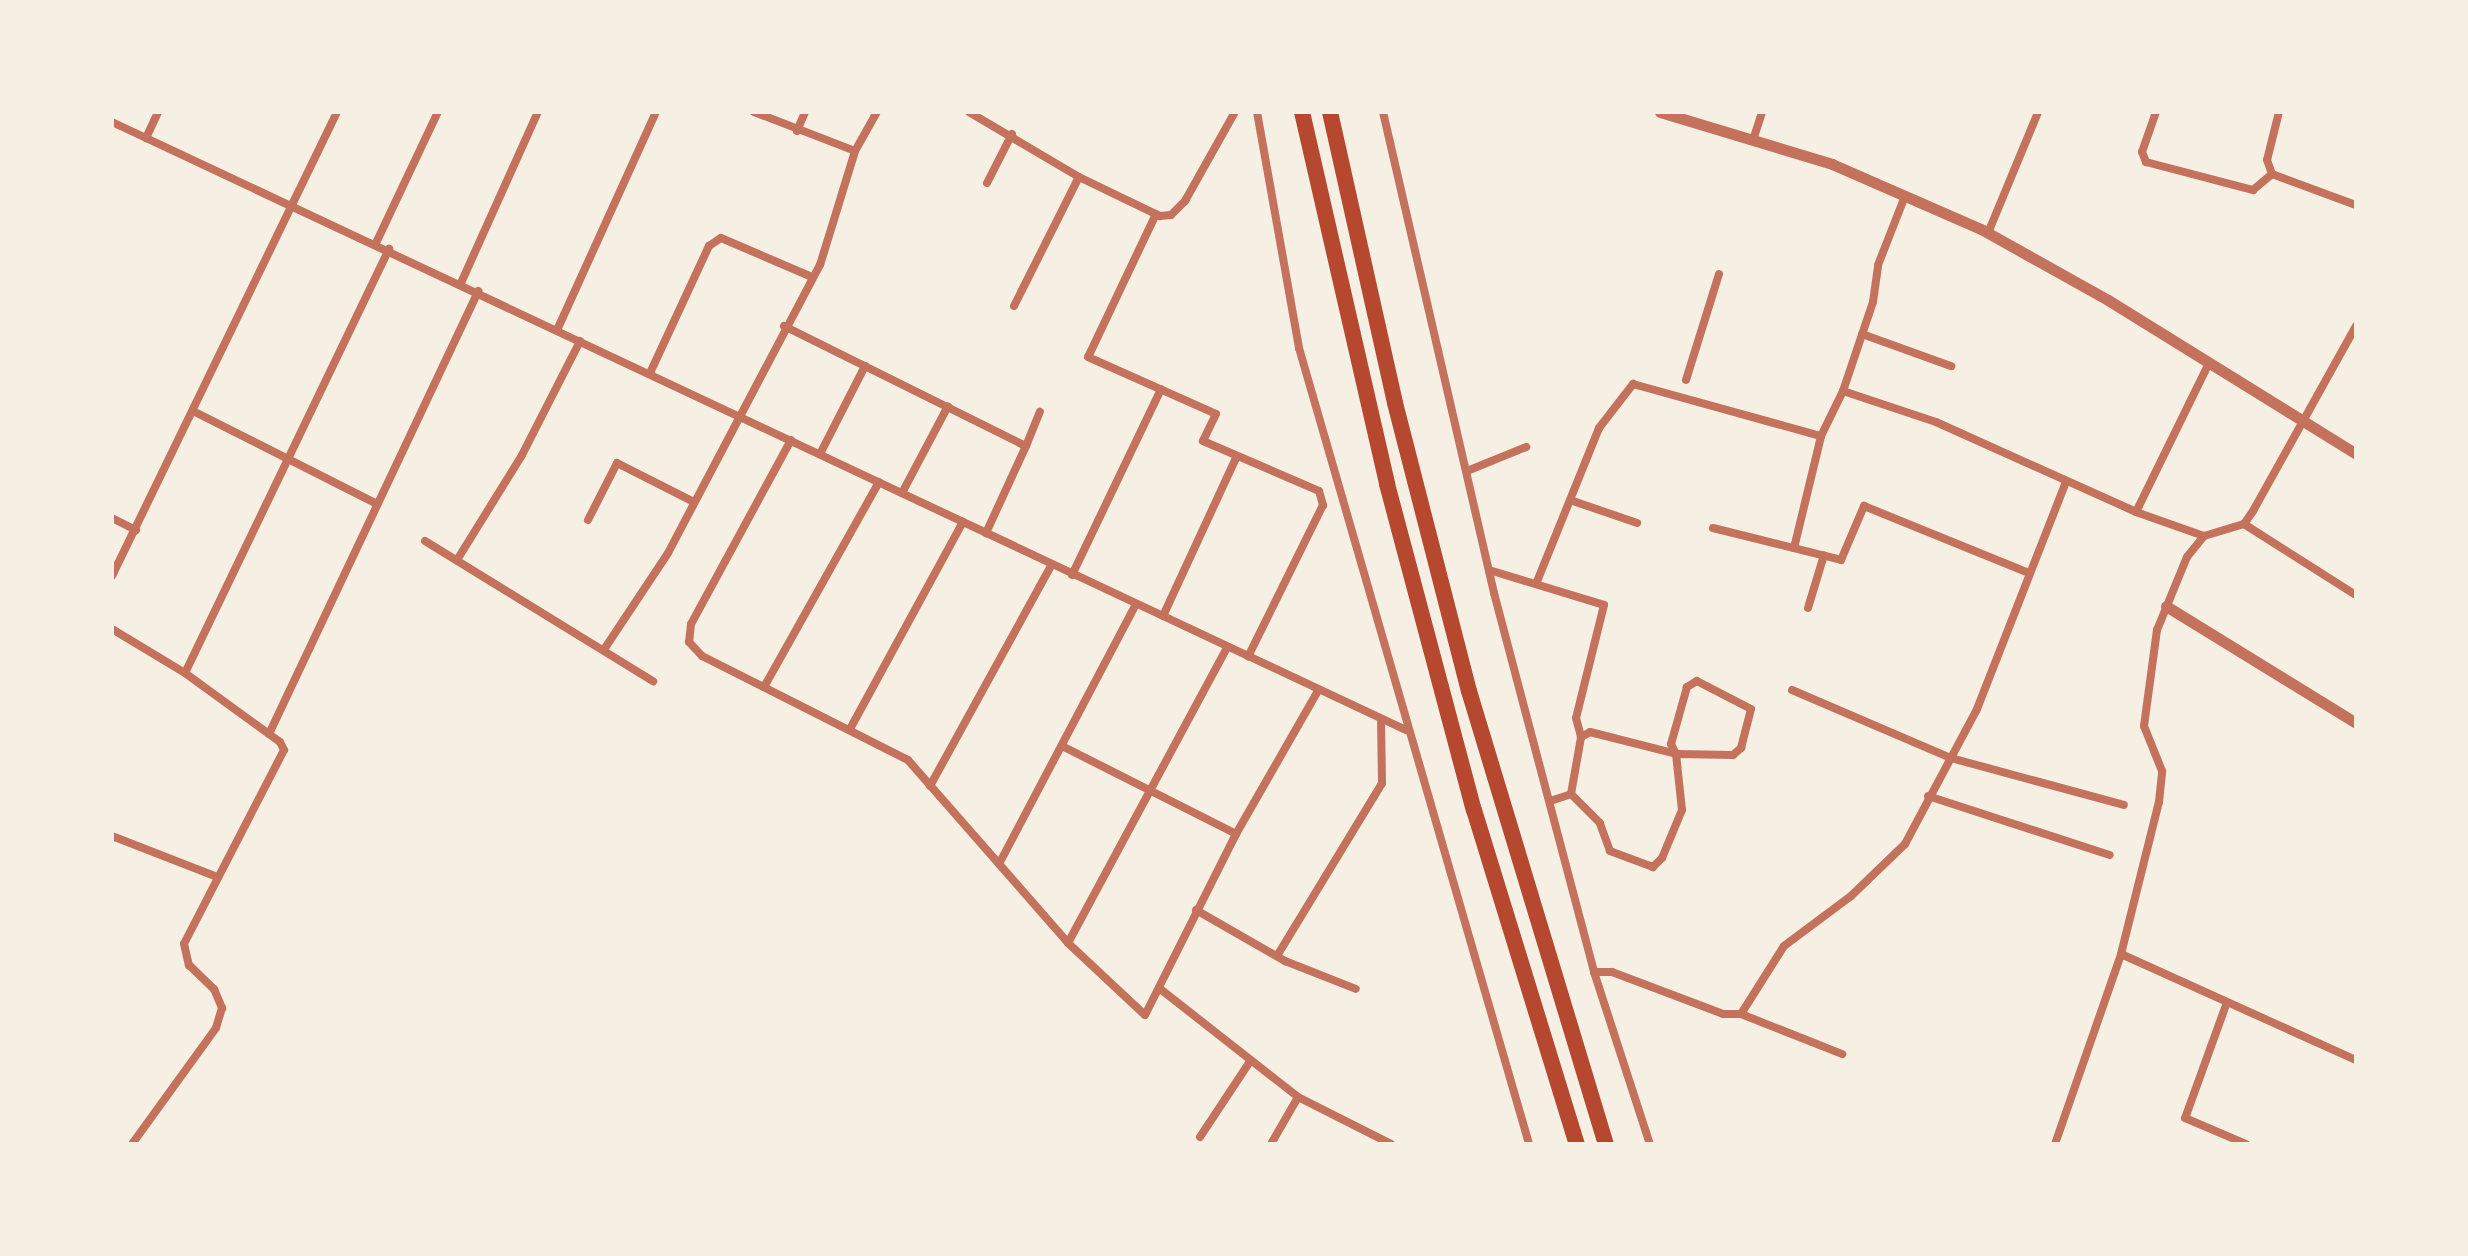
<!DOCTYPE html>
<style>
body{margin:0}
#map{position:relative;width:2468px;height:1256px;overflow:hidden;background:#f6efe4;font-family:Commissioner,sans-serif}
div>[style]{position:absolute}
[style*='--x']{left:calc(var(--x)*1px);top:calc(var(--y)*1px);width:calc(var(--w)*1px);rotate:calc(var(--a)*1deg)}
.minor>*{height:8px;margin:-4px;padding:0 4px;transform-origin:4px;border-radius:4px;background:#c5725c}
.tertiary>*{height:11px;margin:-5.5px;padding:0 5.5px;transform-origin:5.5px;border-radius:5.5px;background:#c5725c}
.motorway>*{height:16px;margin:-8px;padding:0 8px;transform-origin:8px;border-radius:8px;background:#b5482f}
span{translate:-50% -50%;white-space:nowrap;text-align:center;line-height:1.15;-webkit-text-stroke:7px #f6efe4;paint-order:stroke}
.frame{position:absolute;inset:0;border:114px solid #f6efe4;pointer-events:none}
</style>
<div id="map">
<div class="minor">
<i style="--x:754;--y:112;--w:108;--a:21.1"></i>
<i style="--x:855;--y:151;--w:45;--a:-60.6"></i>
<i style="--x:969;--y:112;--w:128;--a:30.6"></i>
<i style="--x:1079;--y:177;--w:90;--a:25.7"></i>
<i style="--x:1160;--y:216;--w:11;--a:-5"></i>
<i style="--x:1171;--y:215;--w:20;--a:-45"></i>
<i style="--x:1185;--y:201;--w:102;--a:-60.7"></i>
<i style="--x:1257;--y:112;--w:240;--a:79.9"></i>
<i style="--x:1299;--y:348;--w:829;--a:73.88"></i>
<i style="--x:1383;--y:112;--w:494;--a:77"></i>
<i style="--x:1494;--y:593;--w:392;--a:75.2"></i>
<i style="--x:1594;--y:972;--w:181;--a:72"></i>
<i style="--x:2156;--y:112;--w:42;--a:109.3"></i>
<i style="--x:2142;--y:152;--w:11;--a:68"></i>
<i style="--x:2146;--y:162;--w:111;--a:14.7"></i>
<i style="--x:2253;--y:190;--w:25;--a:-40"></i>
<i style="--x:2279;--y:112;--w:49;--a:104"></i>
<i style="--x:2267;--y:160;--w:15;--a:70"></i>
<i style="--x:2272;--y:174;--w:90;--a:20.3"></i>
<i style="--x:112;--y:122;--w:1430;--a:25.17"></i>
<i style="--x:797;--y:131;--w:21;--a:-67"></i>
<i style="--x:1754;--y:137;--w:26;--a:-72"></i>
<i style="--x:146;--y:138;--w:29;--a:-65"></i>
<i style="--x:987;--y:183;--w:55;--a:-63"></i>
<i style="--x:1156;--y:214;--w:158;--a:115.4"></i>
<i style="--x:1088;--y:357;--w:140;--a:24"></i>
<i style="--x:1216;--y:414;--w:30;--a:116"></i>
<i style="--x:1203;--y:441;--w:126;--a:23.3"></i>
<i style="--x:1319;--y:491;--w:15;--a:74"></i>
<i style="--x:1323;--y:505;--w:169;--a:116.3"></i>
<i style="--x:1988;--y:233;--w:131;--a:-67.5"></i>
<i style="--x:376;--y:243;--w:145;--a:-64.7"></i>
<i style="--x:461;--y:283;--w:188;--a:-65.8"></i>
<i style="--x:1014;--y:306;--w:144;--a:-63.3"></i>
<i style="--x:784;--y:326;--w:270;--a:26.4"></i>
<i style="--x:1026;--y:446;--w:96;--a:114.7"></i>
<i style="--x:558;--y:328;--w:237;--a:-65.6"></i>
<i style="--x:1862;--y:334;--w:95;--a:19.8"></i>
<i style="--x:650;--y:373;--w:140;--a:-65.1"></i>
<i style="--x:709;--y:246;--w:14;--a:-34"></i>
<i style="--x:721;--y:238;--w:99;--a:23.2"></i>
<i style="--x:1686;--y:380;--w:111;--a:-72.7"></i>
<i style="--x:1843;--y:391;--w:94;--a:-71.4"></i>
<i style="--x:1873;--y:302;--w:37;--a:-82"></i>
<i style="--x:1878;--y:265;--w:74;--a:-68.6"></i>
<i style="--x:193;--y:411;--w:206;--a:26.8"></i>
<i style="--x:791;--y:440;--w:209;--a:118.5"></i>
<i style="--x:691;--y:624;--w:18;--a:96"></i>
<i style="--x:689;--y:642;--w:19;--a:47"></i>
<i style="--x:702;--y:656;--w:231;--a:26.8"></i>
<i style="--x:908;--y:760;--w:243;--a:48.8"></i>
<i style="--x:1068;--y:943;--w:105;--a:43.1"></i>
<i style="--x:1145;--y:1015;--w:203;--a:-63.3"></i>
<i style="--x:1236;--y:834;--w:165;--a:-60.2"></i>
<i style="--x:1026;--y:446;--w:37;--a:-68"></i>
<i style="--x:820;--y:454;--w:99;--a:-62.9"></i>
<i style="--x:1467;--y:471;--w:64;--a:-22.1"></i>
<i style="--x:902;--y:493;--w:98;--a:-62.1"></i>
<i style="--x:1570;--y:500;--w:71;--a:18.9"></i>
<i style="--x:2136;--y:512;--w:166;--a:-63.9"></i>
<i style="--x:112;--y:518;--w:27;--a:27"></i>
<i style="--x:588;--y:520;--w:64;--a:-63"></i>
<i style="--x:617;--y:463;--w:86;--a:26.9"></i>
<i style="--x:2244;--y:524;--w:133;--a:32.4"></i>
<i style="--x:1713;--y:528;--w:132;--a:14"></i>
<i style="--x:1841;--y:560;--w:59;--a:-66.9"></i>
<i style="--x:1864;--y:506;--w:178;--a:22.1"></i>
<i style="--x:425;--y:541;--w:268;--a:31.6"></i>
<i style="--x:1794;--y:548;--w:115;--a:-76.4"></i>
<i style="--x:1821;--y:436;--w:50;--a:-63.9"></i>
<i style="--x:1843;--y:391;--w:98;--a:18.4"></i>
<i style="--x:1936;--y:422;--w:219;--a:24.2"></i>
<i style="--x:2136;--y:512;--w:72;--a:19.4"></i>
<i style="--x:457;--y:560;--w:123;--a:-58.2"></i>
<i style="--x:522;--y:455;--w:128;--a:-63"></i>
<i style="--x:1489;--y:570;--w:120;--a:16.9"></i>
<i style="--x:1604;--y:605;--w:116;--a:103.9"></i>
<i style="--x:1576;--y:718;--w:20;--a:75"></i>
<i style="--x:1072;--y:575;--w:206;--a:-64.4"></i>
<i style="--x:112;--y:576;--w:516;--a:-64.13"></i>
<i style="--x:1536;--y:584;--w:168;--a:-68"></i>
<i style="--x:1599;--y:428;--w:56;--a:-52.3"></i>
<i style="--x:1633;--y:384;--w:195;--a:15.5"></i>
<i style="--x:1808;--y:608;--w:55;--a:-73.2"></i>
<i style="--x:1163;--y:616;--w:176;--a:-65.2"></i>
<i style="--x:112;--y:629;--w:85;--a:31.1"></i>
<i style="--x:185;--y:673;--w:117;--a:36"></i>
<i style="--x:280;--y:742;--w:9;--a:63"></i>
<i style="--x:284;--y:750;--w:218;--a:117.3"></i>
<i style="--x:184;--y:944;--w:22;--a:77"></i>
<i style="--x:189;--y:965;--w:35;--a:44"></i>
<i style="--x:214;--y:989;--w:21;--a:67"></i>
<i style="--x:222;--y:1008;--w:21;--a:107"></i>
<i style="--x:216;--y:1028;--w:143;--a:125.9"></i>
<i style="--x:605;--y:648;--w:114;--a:-56.4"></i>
<i style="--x:668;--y:553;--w:326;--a:-62.2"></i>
<i style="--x:820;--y:265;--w:119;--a:-72.9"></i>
<i style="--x:185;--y:673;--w:471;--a:-64.3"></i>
<i style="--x:764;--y:687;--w:235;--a:-60.7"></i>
<i style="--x:1792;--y:690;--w:173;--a:23.2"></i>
<i style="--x:1951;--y:758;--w:179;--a:15.2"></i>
<i style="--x:850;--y:729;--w:236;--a:-61.4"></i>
<i style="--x:269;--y:734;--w:490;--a:-64.7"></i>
<i style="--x:1064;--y:747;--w:193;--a:26.8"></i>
<i style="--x:930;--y:786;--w:251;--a:-61.2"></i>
<i style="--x:1928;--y:796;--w:191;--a:18"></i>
<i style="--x:1550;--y:801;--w:22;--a:-18"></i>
<i style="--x:1571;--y:794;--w:58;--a:-80"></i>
<i style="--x:1581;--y:737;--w:10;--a:-29"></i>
<i style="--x:1590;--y:732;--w:89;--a:14.3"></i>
<i style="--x:1676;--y:754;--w:57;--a:1"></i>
<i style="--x:1733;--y:755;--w:11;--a:-41"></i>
<i style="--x:1741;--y:748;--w:40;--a:-75.6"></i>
<i style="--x:1751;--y:709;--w:61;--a:-152.6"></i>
<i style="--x:1697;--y:681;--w:12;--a:149"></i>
<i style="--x:1687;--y:687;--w:59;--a:105.7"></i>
<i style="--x:1671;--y:744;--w:11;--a:63"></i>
<i style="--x:1676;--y:754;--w:56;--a:83.9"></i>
<i style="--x:1682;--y:810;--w:52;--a:112.6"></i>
<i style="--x:1662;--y:858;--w:13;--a:135"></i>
<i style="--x:1653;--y:867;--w:46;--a:-159.6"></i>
<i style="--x:1610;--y:851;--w:30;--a:-110"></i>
<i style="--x:1600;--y:823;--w:41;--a:-135"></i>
<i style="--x:112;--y:836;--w:113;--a:21.3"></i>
<i style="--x:999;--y:864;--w:294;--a:-62.2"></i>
<i style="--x:1196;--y:910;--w:103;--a:29.8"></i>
<i style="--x:1285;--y:961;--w:76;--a:21.5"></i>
<i style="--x:1068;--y:943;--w:334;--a:-61.7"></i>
<i style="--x:2121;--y:954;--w:258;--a:24.3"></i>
<i style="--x:1277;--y:956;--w:202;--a:-58.7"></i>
<i style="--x:1382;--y:783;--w:64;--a:-90.9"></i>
<i style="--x:1594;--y:972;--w:18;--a:0"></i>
<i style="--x:1612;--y:972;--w:119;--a:20.7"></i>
<i style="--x:1723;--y:1014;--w:18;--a:0"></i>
<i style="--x:1741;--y:1014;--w:80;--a:-57.7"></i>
<i style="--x:1784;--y:946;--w:84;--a:-36.7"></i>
<i style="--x:1851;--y:896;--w:75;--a:-43.9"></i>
<i style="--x:1905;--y:844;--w:153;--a:-61.9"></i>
<i style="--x:1977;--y:709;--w:244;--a:-68.6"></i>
<i style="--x:1159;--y:988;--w:177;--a:38.1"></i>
<i style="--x:1298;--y:1097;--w:104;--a:26.8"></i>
<i style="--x:2226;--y:1005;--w:120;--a:109.9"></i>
<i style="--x:2185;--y:1118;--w:66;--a:23.1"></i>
<i style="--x:1741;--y:1014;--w:109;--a:21.6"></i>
<i style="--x:1200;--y:1137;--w:92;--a:-56.5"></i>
<i style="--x:1271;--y:1144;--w:54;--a:-60.1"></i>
<i style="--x:2055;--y:1144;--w:201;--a:-70.8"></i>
<i style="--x:2121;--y:954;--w:157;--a:-76"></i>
<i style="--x:2159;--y:802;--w:31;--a:-84"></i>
<i style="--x:2162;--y:771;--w:48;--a:-111.8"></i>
<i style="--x:2144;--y:726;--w:97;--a:-82.3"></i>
<i style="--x:2157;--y:630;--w:79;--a:-67.7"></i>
<i style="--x:2187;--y:557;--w:27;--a:-51"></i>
<i style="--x:2204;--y:536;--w:42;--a:-16.7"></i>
<i style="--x:2244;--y:524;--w:16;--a:-55"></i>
<i style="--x:2253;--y:511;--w:212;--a:-60.9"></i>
</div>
<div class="tertiary">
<i style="--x:1660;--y:112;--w:180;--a:16.8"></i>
<i style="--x:1832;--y:164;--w:163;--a:23.6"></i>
<i style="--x:1981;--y:229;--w:145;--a:29.2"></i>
<i style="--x:2108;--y:300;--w:292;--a:31.8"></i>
<i style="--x:2166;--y:606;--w:223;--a:31.6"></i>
</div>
<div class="motorway">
<i style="--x:1302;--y:112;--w:382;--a:77.1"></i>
<i style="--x:1387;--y:484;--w:337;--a:75.1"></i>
<i style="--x:1474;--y:810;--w:350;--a:72.9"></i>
<i style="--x:1330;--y:112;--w:298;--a:77.4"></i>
<i style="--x:1395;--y:403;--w:297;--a:75.6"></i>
<i style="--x:1469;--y:691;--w:473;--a:73.2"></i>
</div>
<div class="frame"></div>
</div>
